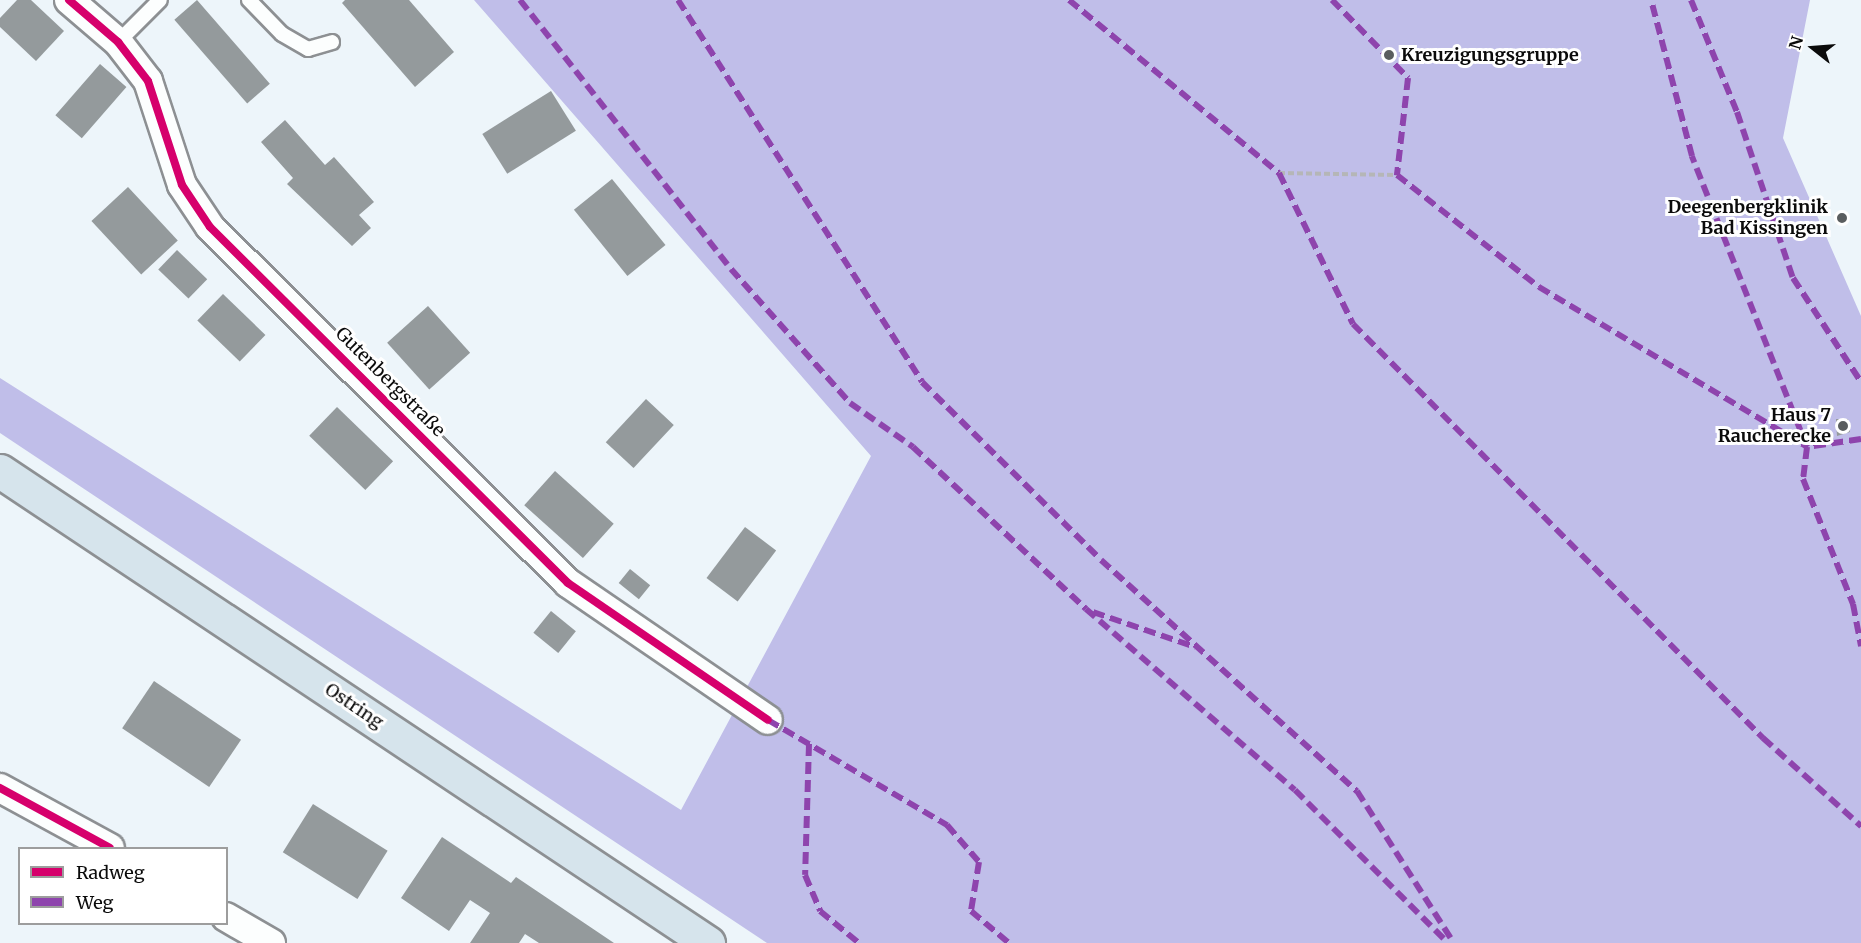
<!DOCTYPE html>
<meta charset="utf-8">
<style>
body{margin:0}
#map{position:relative;width:1861px;height:943px;overflow:hidden;background:#edf5fa;font-family:Merriweather,serif}
div>[style]{position:absolute}
[style*='--x']{left:calc(var(--x)*1px);top:calc(var(--y)*1px);width:calc(var(--w)*1px);rotate:calc(var(--a)*1deg)}
.forest>*{inset:0;background:#c0bee9}
.building>*{inset:0;background:#949a9c;transform-origin:0 0}
.path>*{height:4px;margin-top:-2px;transform-origin:0;background:repeating-linear-gradient(90deg,#b5b6b7 0 6px,transparent 0 9px)}
.roads{filter:drop-shadow(2px 0 #8d9093) drop-shadow(-2px 0 #8d9093) drop-shadow(0 2px #8d9093) drop-shadow(0 -2px #8d9093)}
.service>*{height:14px;margin:-7px;padding:0 7px;transform-origin:7px;border-radius:7px;background:#fcfefe}
.minor>*{height:28px;margin:-14px;padding:0 14px;transform-origin:14px;border-radius:14px;background:#fcfefe}
.primary>*{height:33px;margin:-16.5px;padding:0 16.5px;transform-origin:16.5px;border-radius:16.5px;background:#d6e4ec}
.quiet>*{height:6px;margin-top:-3px;transform-origin:0;background:repeating-linear-gradient(90deg,#8e44ad 0 12px,transparent 0 18px)}
.cycleway>*{height:8px;margin:-4px;padding:0 4px;transform-origin:4px;border-radius:4px;background:#d6006c}
.dots>*{width:16px;height:16px;translate:-50% -50%;box-sizing:border-box;border:3px solid #fff;border-radius:50%}
span{translate:-50% -50%;white-space:nowrap;text-align:center;line-height:1.15;-webkit-text-stroke:6px #fff;paint-order:stroke}
.poi-label{font-size:18px;color:#0b0b0b;font-weight:700}
.left{translate:0 -50%;text-align:left}
.right{translate:-100% -50%;text-align:right}
.street-label{font-size:18px;color:#0b0b0b}
.legend{position:absolute;left:18px;top:847px;width:210px;height:78px;box-sizing:border-box;background:#fff;border:2px solid #9d9d9d;margin:0;padding:8px 10px;list-style:none;font-size:18px;color:#0b0b0b}
.legend li{display:flex;align-items:center;gap:12px;height:30px}
.legend b{width:30px;border:2px solid #9d9d9d}
.north{position:absolute;left:1783px;top:18px;width:60px;height:60px;-webkit-text-stroke:4px #fff;paint-order:stroke;rotate:287deg;font-size:16px;font-weight:700;line-height:24px;text-align:center;color:#0b0b0b}
.north::after{content:'';display:block;margin:auto;width:21px;height:27px;background:#0b0b0b;clip-path:polygon(50% 0,100% 100%,50% 72%,0 100%)}
</style>
<div id="map">
<div class="forest">
<i style="clip-path:polygon(474px 0,1810px 0,1783px 138px,1861px 316px,1861px 943px,767px 943px,0 433px,0 378px,681px 810px,871px 456px)"></i>
</div>
<div class="building">
<i style="clip-path:polygon(17px 0,31px 0,64px 31px,36px 61px,0 27px,0 18px)"></i>
<i style="left:197px;top:0;width:111px;height:30px;rotate:49deg"></i>
<i style="clip-path:polygon(345px 0,409px 0,454px 52px,415px 87px,342px 3px)"></i>
<i style="left:100px;top:64px;width:35px;height:68px;rotate:41deg"></i>
<i style="left:551px;top:91px;width:47px;height:81px;rotate:58deg"></i>
<i style="clip-path:polygon(285px 120px,325px 165px,334px 157px,374px 202px,359px 215px,371px 228px,352px 246px,287px 184px,293px 178px,261px 142px)"></i>
<i style="left:612px;top:179px;width:85px;height:49px;rotate:51deg"></i>
<i style="left:128px;top:187px;width:73px;height:50px;rotate:47deg"></i>
<i style="left:177px;top:250px;width:42px;height:27px;rotate:44deg"></i>
<i style="left:223px;top:294px;width:59px;height:37px;rotate:44deg"></i>
<i style="left:428px;top:306px;width:63px;height:55px;rotate:48deg"></i>
<i style="left:646px;top:399px;width:38px;height:59px;rotate:43deg"></i>
<i style="left:337px;top:407px;width:78px;height:40px;rotate:44deg"></i>
<i style="clip-path:polygon(1836px 419px,1848px 419px,1850px 432px,1837px 436px)"></i>
<i style="left:555px;top:471px;width:79px;height:46px;rotate:42deg"></i>
<i style="left:745px;top:527px;width:39px;height:64px;rotate:37deg"></i>
<i style="left:630px;top:569px;width:26px;height:18px;rotate:39deg"></i>
<i style="left:551px;top:611px;width:32px;height:28px;rotate:39deg"></i>
<i style="left:154px;top:681px;width:105px;height:57px;rotate:34deg"></i>
<i style="left:313px;top:804px;width:88px;height:57px;rotate:32deg"></i>
<i style="clip-path:polygon(442px 837px,511px 883px,516px 877px,614px 943px,539px 943px,525px 934px,519px 943px,470px 943px,490px 913px,470px 900px,449px 931px,401px 898px)"></i>
</div>
<div class="path">
<i style="--x:1279;--y:173;--w:118;--a:1"></i>
</div>
<div class="roads">
<div class="service">
<i style="--x:249;--y:0;--w:47;--a:45.9"></i>
<i style="--x:282;--y:34;--w:30;--a:30"></i>
<i style="--x:308;--y:49;--w:25;--a:-16"></i>
<i style="--x:118;--y:42;--w:59;--a:-45"></i>
</div>
<div class="minor">
<i style="--x:69;--y:0;--w:65;--a:40.6"></i>
<i style="--x:118;--y:42;--w:49;--a:52.4"></i>
<i style="--x:148;--y:81;--w:109;--a:71.9"></i>
<i style="--x:182;--y:185;--w:50;--a:56.3"></i>
<i style="--x:210;--y:227;--w:505;--a:44.84"></i>
<i style="--x:568;--y:583;--w:242;--a:34.4"></i>
<i style="--x:0;--y:788;--w:125;--a:28.6"></i>
<i style="--x:226;--y:917;--w:52;--a:30"></i>
</div>
<div class="primary">
<i style="--x:0;--y:471;--w:851;--a:33.69"></i>
</div>
</div>
<div class="quiet">
<i style="--x:520;--y:0;--w:342;--a:51.9"></i>
<i style="--x:731;--y:269;--w:179;--a:48.4"></i>
<i style="--x:850;--y:403;--w:77;--a:34.9"></i>
<i style="--x:913;--y:447;--w:237;--a:43.1"></i>
<i style="--x:1086;--y:609;--w:276;--a:40.9"></i>
<i style="--x:1295;--y:790;--w:216;--a:45"></i>
<i style="--x:678;--y:0;--w:453;--a:57.4"></i>
<i style="--x:922;--y:382;--w:252;--a:44.8"></i>
<i style="--x:1101;--y:560;--w:345;--a:42.1"></i>
<i style="--x:1357;--y:791;--w:180;--a:57.5"></i>
<i style="--x:1069;--y:0;--w:272;--a:39.5"></i>
<i style="--x:1279;--y:173;--w:168;--a:63.9"></i>
<i style="--x:1353;--y:324;--w:583;--a:45.28"></i>
<i style="--x:1763;--y:738;--w:132;--a:41.9"></i>
<i style="--x:1332;--y:0;--w:109;--a:45.7"></i>
<i style="--x:1408;--y:78;--w:98;--a:96.5"></i>
<i style="--x:1397;--y:175;--w:181;--a:38.3"></i>
<i style="--x:1539;--y:287;--w:312;--a:30.8"></i>
<i style="--x:1807;--y:447;--w:313;--a:-111.6"></i>
<i style="--x:1692;--y:156;--w:161;--a:-104.7"></i>
<i style="--x:1691;--y:0;--w:121;--a:67.7"></i>
<i style="--x:1737;--y:112;--w:175;--a:71.4"></i>
<i style="--x:1793;--y:278;--w:124;--a:56.8"></i>
<i style="--x:1861;--y:439;--w:55;--a:171.6"></i>
<i style="--x:1807;--y:447;--w:32;--a:97"></i>
<i style="--x:1803;--y:479;--w:135;--a:68.2"></i>
<i style="--x:1853;--y:604;--w:43;--a:79.2"></i>
<i style="--x:1093;--y:612;--w:108;--a:18.9"></i>
<i style="--x:768;--y:720;--w:208;--a:30.4"></i>
<i style="--x:947;--y:825;--w:49;--a:49.1"></i>
<i style="--x:979;--y:862;--w:50;--a:99.3"></i>
<i style="--x:971;--y:911;--w:50;--a:40.1"></i>
<i style="--x:809;--y:744;--w:131;--a:91.7"></i>
<i style="--x:805;--y:875;--w:39;--a:67"></i>
<i style="--x:820;--y:911;--w:50;--a:39.4"></i>
</div>
<div class="cycleway">
<i style="--x:69;--y:0;--w:65;--a:40.6"></i>
<i style="--x:118;--y:42;--w:49;--a:52.4"></i>
<i style="--x:148;--y:81;--w:109;--a:71.9"></i>
<i style="--x:182;--y:185;--w:50;--a:56.3"></i>
<i style="--x:210;--y:227;--w:505;--a:44.84"></i>
<i style="--x:568;--y:583;--w:242;--a:34.4"></i>
<i style="--x:0;--y:788;--w:125;--a:28.6"></i>
</div>
<div class="dots">
<i style="left:1389px;top:55px;background:#5a5d5f"></i>
<i style="left:1842px;top:218px;background:#5a5d5f"></i>
<i style="left:1843px;top:426px;background:#5a5d5f"></i>
</div>
<div class="poi-label">
<span class="left" style="left:1401px;top:55px">Kreuzigungsgruppe</span>
<span class="right" style="left:1828px;top:218px">Deegenbergklinik<br>Bad Kissingen</span>
<span class="right" style="left:1831px;top:426px">Haus 7<br>Raucherecke</span>
</div>
<div class="street-label">
<span style="left:390px;top:382px;rotate:45deg">Gutenbergstraße</span>
<span style="left:354px;top:706px;rotate:34deg">Ostring</span>
</div>
<ul class="legend">
<li><b style="height:8px;background:#d6006c"></b>Radweg</li>
<li><b style="height:8px;background:#8e44ad"></b>Weg</li>
</ul>
<div class="north">N</div>
</div>
